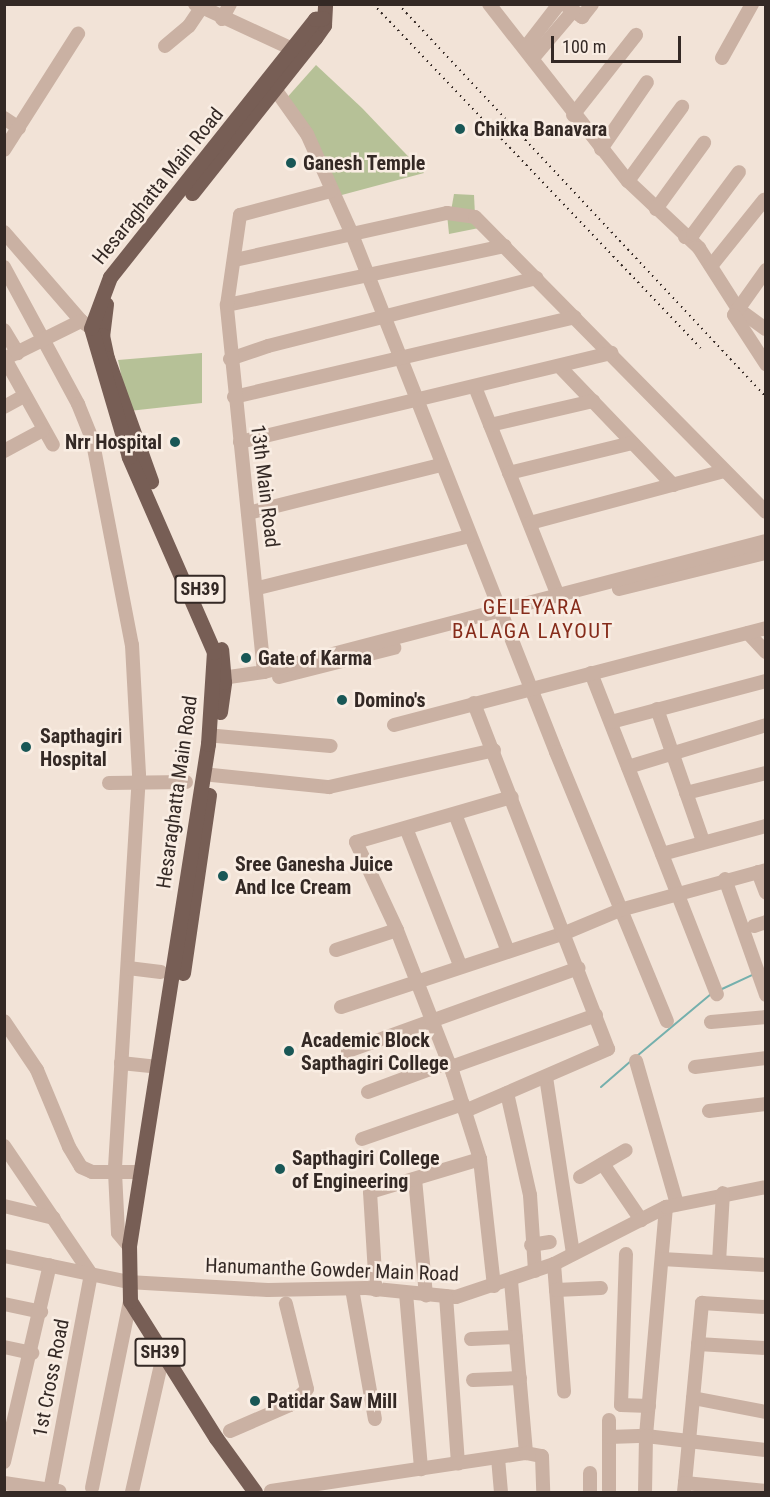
<!DOCTYPE html>
<style>
body{margin:0}
#map{position:relative;width:770px;height:1497px;overflow:hidden;background:#f2e3d7;font-family:"Roboto Condensed",sans-serif}
div>[style]{position:absolute}
[style*='--x']{left:calc(var(--x)*1px);top:calc(var(--y)*1px);width:calc(var(--w)*1px);rotate:calc(var(--a)*1deg)}
.green>*{inset:0;background:#b6c197}
.stream>*{height:2px;margin:-1px;padding:0 1px;transform-origin:1px;border-radius:1px;background:#75b0ad}
.minor>*{height:14px;margin:-7px;padding:0 7px;transform-origin:7px;border-radius:7px;background:#cab1a3}
.major>*{height:15px;margin:-7.5px;padding:0 7.5px;transform-origin:7.5px;border-radius:7.5px;background:#775e55}
.rail>*{height:2px;margin-top:-1px;transform-origin:0;background:repeating-linear-gradient(90deg,#342925 0 1.5px,transparent 0 6px)}
.dots>*{width:16px;height:16px;translate:-50% -50%;box-sizing:border-box;border:3px solid #f9ede3;border-radius:50%}
span{translate:-50% -50%;white-space:nowrap;text-align:center;line-height:1.15;-webkit-text-stroke:5px #f9ede3;paint-order:stroke}
.shield-label span{padding:2px 4px;background:#f9ede3;border:2px solid;border-radius:4px;-webkit-text-stroke-width:0}
.shield-label{font-size:18px;color:#342925;font-weight:700}
.poi-label{font-size:20px;color:#342925;font-weight:700}
.left{translate:0 -50%;text-align:left}
.right{translate:-100% -50%;text-align:right}
.street-label{font-size:20px;color:#342925}
.neighbourhood-label{font-size:21px;color:#862c1b;letter-spacing:1.5px}
.frame{position:absolute;inset:0;border:6px solid #342925;pointer-events:none}
.scale{position:absolute;left:551px;top:36px;width:130px;height:27px;box-sizing:border-box;border:3px solid #342925;border-top:0;padding-left:8px;font-size:18px;line-height:21px;white-space:nowrap;color:#342925;-webkit-text-stroke:4px #f9ede3;paint-order:stroke}
</style>
<div id="map">
<div class="green">
<i style="clip-path:polygon(316px 65px,362px 108px,424px 173px,338px 196px,284px 101px)"></i>
<i style="clip-path:polygon(454px 194px,474px 195px,475px 215px,451px 211px)"></i>
<i style="clip-path:polygon(447px 214px,484px 227px,449px 234px)"></i>
<i style="clip-path:polygon(202px 353px,202px 403px,129px 411px,118px 360px)"></i>
</div>
<div class="stream">
<i style="--x:722;--y:989;--w:33;--a:-25"></i>
<i style="--x:637;--y:1056;--w:97;--a:-40"></i>
<i style="--x:601;--y:1087;--w:40;--a:-41"></i>
</div>
<div class="minor">
<i style="--x:195;--y:4;--w:117;--a:24.8"></i>
<i style="--x:489;--y:4;--w:225;--a:51.9"></i>
<i style="--x:628;--y:181;--w:98;--a:43.3"></i>
<i style="--x:699;--y:248;--w:72;--a:57.4"></i>
<i style="--x:738;--y:309;--w:34;--a:36"></i>
<i style="--x:567;--y:6;--w:19;--a:36"></i>
<i style="--x:582;--y:17;--w:16;--a:-52"></i>
<i style="--x:222;--y:19;--w:17;--a:-62"></i>
<i style="--x:165;--y:46;--w:31;--a:-40"></i>
<i style="--x:189;--y:26;--w:22;--a:-56"></i>
<i style="--x:525;--y:48;--w:56;--a:-52.3"></i>
<i style="--x:533;--y:58;--w:62;--a:-49.6"></i>
<i style="--x:722;--y:58;--w:62;--a:-60.9"></i>
<i style="--x:270;--y:82;--w:64;--a:54.6"></i>
<i style="--x:307;--y:134;--w:107;--a:65.8"></i>
<i style="--x:351;--y:232;--w:559;--a:68.48"></i>
<i style="--x:556;--y:752;--w:291;--a:67.6"></i>
<i style="--x:573;--y:115;--w:102;--a:-51.8"></i>
<i style="--x:4;--y:118;--w:18;--a:34"></i>
<i style="--x:601;--y:149;--w:81;--a:-55.5"></i>
<i style="--x:4;--y:150;--w:138;--a:-57.5"></i>
<i style="--x:628;--y:181;--w:92;--a:-53.9"></i>
<i style="--x:656;--y:209;--w:82;--a:-54"></i>
<i style="--x:4;--y:232;--w:118;--a:49.1"></i>
<i style="--x:81;--y:321;--w:22;--a:34"></i>
<i style="--x:685;--y:237;--w:9;--a:-21"></i>
<i style="--x:693;--y:234;--w:77;--a:-53.4"></i>
<i style="--x:235;--y:260;--w:217;--a:-12.5"></i>
<i style="--x:447;--y:213;--w:28;--a:8"></i>
<i style="--x:475;--y:217;--w:414;--a:45.4"></i>
<i style="--x:711;--y:266;--w:85;--a:-51.2"></i>
<i style="--x:4;--y:267;--w:156;--a:61.6"></i>
<i style="--x:78;--y:404;--w:37;--a:68"></i>
<i style="--x:92;--y:438;--w:211;--a:79.1"></i>
<i style="--x:132;--y:645;--w:130;--a:86.9"></i>
<i style="--x:139;--y:775;--w:398;--a:93.5"></i>
<i style="--x:115;--y:1172;--w:61;--a:87.2"></i>
<i style="--x:118;--y:1233;--w:17;--a:50"></i>
<i style="--x:766;--y:270;--w:55;--a:125.4"></i>
<i style="--x:734;--y:315;--w:59;--a:56.9"></i>
<i style="--x:227;--y:305;--w:284;--a:-12"></i>
<i style="--x:4;--y:330;--w:27;--a:59"></i>
<i style="--x:4;--y:359;--w:86;--a:-26.3"></i>
<i style="--x:5;--y:359;--w:98;--a:60.8"></i>
<i style="--x:230;--y:359;--w:40;--a:-18.9"></i>
<i style="--x:268;--y:346;--w:277;--a:-14.2"></i>
<i style="--x:559;--y:366;--w:165;--a:46.2"></i>
<i style="--x:475;--y:387;--w:225;--a:68.3"></i>
<i style="--x:234;--y:397;--w:350;--a:-13.2"></i>
<i style="--x:4;--y:407;--w:23;--a:-29"></i>
<i style="--x:490;--y:425;--w:106;--a:-13.1"></i>
<i style="--x:240;--y:442;--w:382;--a:-13.5"></i>
<i style="--x:4;--y:451;--w:44;--a:-28.3"></i>
<i style="--x:509;--y:473;--w:127;--a:-13.7"></i>
<i style="--x:248;--y:513;--w:199;--a:-14"></i>
<i style="--x:530;--y:523;--w:201;--a:-15"></i>
<i style="--x:258;--y:588;--w:218;--a:-13.8"></i>
<i style="--x:619;--y:589;--w:151;--a:-13.8"></i>
<i style="--x:748;--y:633;--w:26;--a:47"></i>
<i style="--x:264;--y:672;--w:369;--a:-95.8"></i>
<i style="--x:227;--y:305;--w:91;--a:-81.8"></i>
<i style="--x:240;--y:215;--w:94;--a:-14.8"></i>
<i style="--x:591;--y:673;--w:345;--a:68.6"></i>
<i style="--x:279;--y:677;--w:119;--a:-14.2"></i>
<i style="--x:215;--y:679;--w:49;--a:-8.1"></i>
<i style="--x:264;--y:672;--w:519;--a:-14.63"></i>
<i style="--x:657;--y:709;--w:140;--a:70.8"></i>
<i style="--x:611;--y:722;--w:160;--a:-14.8"></i>
<i style="--x:394;--y:725;--w:384;--a:-14.6"></i>
<i style="--x:217;--y:736;--w:114;--a:5"></i>
<i style="--x:628;--y:767;--w:144;--a:-16.9"></i>
<i style="--x:212;--y:775;--w:118;--a:5.9"></i>
<i style="--x:329;--y:787;--w:169;--a:-12.6"></i>
<i style="--x:109;--y:783;--w:77;--a:-0.7"></i>
<i style="--x:686;--y:793;--w:82;--a:-14"></i>
<i style="--x:455;--y:814;--w:147;--a:68.9"></i>
<i style="--x:406;--y:828;--w:147;--a:68.5"></i>
<i style="--x:662;--y:854;--w:108;--a:-15.1"></i>
<i style="--x:758;--y:872;--w:22;--a:69"></i>
<i style="--x:725;--y:879;--w:123;--a:70.5"></i>
<i style="--x:754;--y:926;--w:13;--a:-18"></i>
<i style="--x:336;--y:950;--w:64;--a:-18.2"></i>
<i style="--x:128;--y:968;--w:33;--a:7"></i>
<i style="--x:341;--y:1007;--w:236;--a:-18.3"></i>
<i style="--x:565;--y:933;--w:60;--a:-22.7"></i>
<i style="--x:620;--y:910;--w:151;--a:-15.3"></i>
<i style="--x:4;--y:1021;--w:59;--a:56"></i>
<i style="--x:37;--y:1070;--w:83;--a:67.4"></i>
<i style="--x:69;--y:1147;--w:23;--a:59"></i>
<i style="--x:81;--y:1167;--w:12;--a:24"></i>
<i style="--x:92;--y:1172;--w:50;--a:0"></i>
<i style="--x:711;--y:1022;--w:55;--a:-5.2"></i>
<i style="--x:348;--y:1051;--w:245;--a:-19.8"></i>
<i style="--x:636;--y:1061;--w:149;--a:74"></i>
<i style="--x:121;--y:1063;--w:37;--a:6"></i>
<i style="--x:451;--y:1067;--w:154;--a:-19.7"></i>
<i style="--x:695;--y:1067;--w:72;--a:-7.2"></i>
<i style="--x:546;--y:1077;--w:179;--a:81.3"></i>
<i style="--x:368;--y:1092;--w:86;--a:-20.3"></i>
<i style="--x:507;--y:1093;--w:105;--a:77.3"></i>
<i style="--x:530;--y:1195;--w:76;--a:86.2"></i>
<i style="--x:465;--y:1111;--w:156;--a:-23.4"></i>
<i style="--x:608;--y:1049;--w:371;--a:-111.2"></i>
<i style="--x:709;--y:1111;--w:57;--a:-7"></i>
<i style="--x:362;--y:1139;--w:107;--a:-19.1"></i>
<i style="--x:4;--y:1146;--w:155;--a:55.8"></i>
<i style="--x:91;--y:1274;--w:220;--a:100.7"></i>
<i style="--x:603;--y:1164;--w:68;--a:55.8"></i>
<i style="--x:580;--y:1177;--w:53;--a:-30.4"></i>
<i style="--x:415;--y:1179;--w:117;--a:84.6"></i>
<i style="--x:4;--y:1206;--w:51;--a:13.5"></i>
<i style="--x:666;--y:1207;--w:230;--a:95"></i>
<i style="--x:646;--y:1436;--w:121;--a:6.7"></i>
<i style="--x:531;--y:1245;--w:19;--a:-9"></i>
<i style="--x:626;--y:1254;--w:151;--a:91.9"></i>
<i style="--x:621;--y:1405;--w:28;--a:2"></i>
<i style="--x:4;--y:1256;--w:127;--a:11.8"></i>
<i style="--x:128;--y:1282;--w:140;--a:3.3"></i>
<i style="--x:268;--y:1290;--w:98;--a:-1.2"></i>
<i style="--x:366;--y:1288;--w:90;--a:5.7"></i>
<i style="--x:456;--y:1297;--w:103;--a:-18.6"></i>
<i style="--x:554;--y:1264;--w:126;--a:-27"></i>
<i style="--x:666;--y:1207;--w:102;--a:-11.3"></i>
<i style="--x:662;--y:1259;--w:104;--a:3.3"></i>
<i style="--x:719;--y:1262;--w:69;--a:-86.7"></i>
<i style="--x:554;--y:1264;--w:128;--a:85.5"></i>
<i style="--x:511;--y:1281;--w:173;--a:85"></i>
<i style="--x:494;--y:1286;--w:128;--a:-96.3"></i>
<i style="--x:480;--y:1159;--w:89;--a:-107.6"></i>
<i style="--x:453;--y:1074;--w:155;--a:-111.3"></i>
<i style="--x:397;--y:930;--w:97;--a:-115"></i>
<i style="--x:356;--y:842;--w:162;--a:-16.1"></i>
<i style="--x:352;--y:1289;--w:132;--a:80"></i>
<i style="--x:376;--y:1290;--w:98;--a:-93.5"></i>
<i style="--x:370;--y:1192;--w:115;--a:-16.7"></i>
<i style="--x:556;--y:1290;--w:45;--a:-2.5"></i>
<i style="--x:406;--y:1293;--w:177;--a:85.1"></i>
<i style="--x:446;--y:1296;--w:168;--a:85.9"></i>
<i style="--x:4;--y:1304;--w:38;--a:12"></i>
<i style="--x:471;--y:1339;--w:45;--a:-2.5"></i>
<i style="--x:698;--y:1344;--w:68;--a:3.4"></i>
<i style="--x:4;--y:1347;--w:29;--a:12"></i>
<i style="--x:473;--y:1380;--w:47;--a:-2.4"></i>
<i style="--x:693;--y:1398;--w:74;--a:10.9"></i>
<i style="--x:609;--y:1420;--w:72;--a:90"></i>
<i style="--x:230;--y:1431;--w:65;--a:-23.4"></i>
<i style="--x:290;--y:1405;--w:23;--a:-43"></i>
<i style="--x:307;--y:1389;--w:88;--a:-103.9"></i>
<i style="--x:609;--y:1437;--w:37;--a:-2"></i>
<i style="--x:646;--y:1436;--w:56;--a:91"></i>
<i style="--x:498;--y:1458;--w:34;--a:85"></i>
<i style="--x:4;--y:1462;--w:202;--a:-76.9"></i>
<i style="--x:590;--y:1473;--w:19;--a:90"></i>
<i style="--x:4;--y:1483;--w:56;--a:8.3"></i>
<i style="--x:685;--y:1483;--w:181;--a:-84.6"></i>
<i style="--x:702;--y:1303;--w:64;--a:3.6"></i>
<i style="--x:92;--y:1488;--w:191;--a:-78.5"></i>
<i style="--x:271;--y:1491;--w:258;--a:-8.5"></i>
<i style="--x:526;--y:1453;--w:16;--a:11"></i>
<i style="--x:542;--y:1456;--w:36;--a:88"></i>
<i style="--x:132;--y:1492;--w:139;--a:-77.2"></i>
<i style="--x:684;--y:1492;--w:9;--a:-84"></i>
<i style="--x:685;--y:1483;--w:81;--a:5.6"></i>
</div>
<div class="major">
<i style="--x:192;--y:193;--w:198;--a:-51.6"></i>
<i style="--x:315;--y:38;--w:16;--a:-55"></i>
<i style="--x:324;--y:25;--w:21;--a:-87"></i>
<i style="--x:106;--y:304;--w:31;--a:97"></i>
<i style="--x:102;--y:335;--w:24;--a:78"></i>
<i style="--x:107;--y:358;--w:131;--a:70.3"></i>
<i style="--x:220;--y:712;--w:30;--a:-82"></i>
<i style="--x:224;--y:682;--w:33;--a:-95"></i>
<i style="--x:183;--y:973;--w:180;--a:-81.7"></i>
<i style="--x:255;--y:1492;--w:67;--a:-125.8"></i>
<i style="--x:216;--y:1438;--w:162;--a:-122.1"></i>
<i style="--x:130;--y:1301;--w:55;--a:-91"></i>
<i style="--x:129;--y:1246;--w:508;--a:-81.06"></i>
<i style="--x:208;--y:744;--w:92;--a:-86.3"></i>
<i style="--x:214;--y:652;--w:213;--a:-113.6"></i>
<i style="--x:129;--y:457;--w:134;--a:-106.4"></i>
<i style="--x:91;--y:328;--w:54;--a:-69.6"></i>
<i style="--x:110;--y:277;--w:330;--a:-51.5"></i>
<i style="--x:315;--y:19;--w:8;--a:-7"></i>
</div>
<div class="rail">
<i style="--x:373;--y:4;--w:475;--a:46.4"></i>
<i style="--x:398;--y:4;--w:538;--a:46.88"></i>
</div>
<div class="dots">
<i style="left:460px;top:129px;background:#195756"></i>
<i style="left:291px;top:163px;background:#195756"></i>
<i style="left:175px;top:442px;background:#195756"></i>
<i style="left:246px;top:658px;background:#195756"></i>
<i style="left:342px;top:700px;background:#195756"></i>
<i style="left:26px;top:747px;background:#195756"></i>
<i style="left:223px;top:876px;background:#195756"></i>
<i style="left:289px;top:1051px;background:#195756"></i>
<i style="left:280px;top:1169px;background:#195756"></i>
<i style="left:255px;top:1401px;background:#195756"></i>
</div>
<div class="shield-label">
<span style="left:200px;top:589px">SH39</span>
<span style="left:160px;top:1352px">SH39</span>
</div>
<div class="poi-label">
<span class="left" style="left:474px;top:129px">Chikka Banavara</span>
<span class="left" style="left:303px;top:163px">Ganesh Temple</span>
<span class="right" style="left:162px;top:442px">Nrr Hospital</span>
<span class="left" style="left:258px;top:658px">Gate of Karma</span>
<span class="left" style="left:354px;top:700px">Domino's</span>
<span class="left" style="left:40px;top:748px">Sapthagiri<br>Hospital</span>
<span class="left" style="left:235px;top:876px">Sree Ganesha Juice<br>And Ice Cream</span>
<span class="left" style="left:301px;top:1052px">Academic Block<br>Sapthagiri College</span>
<span class="left" style="left:292px;top:1170px">Sapthagiri College<br>of Engineering</span>
<span class="left" style="left:267px;top:1401px">Patidar Saw Mill</span>
</div>
<div class="street-label">
<span style="left:158px;top:186px;rotate:-51deg">Hesaraghatta Main Road</span>
<span style="left:265px;top:486px;rotate:83deg">13th Main Road</span>
<span style="left:177px;top:792px;rotate:-82deg">Hesaraghatta Main Road</span>
<span style="left:332px;top:1270px;rotate:2deg">Hanumanthe Gowder Main Road</span>
<span style="left:51px;top:1378px;rotate:-79deg">1st Cross Road</span>
</div>
<div class="neighbourhood-label">
<span style="left:533px;top:619px">GELEYARA<br>BALAGA LAYOUT</span>
</div>
<div class="frame"></div>
<div class="scale">100 m</div>
</div>
